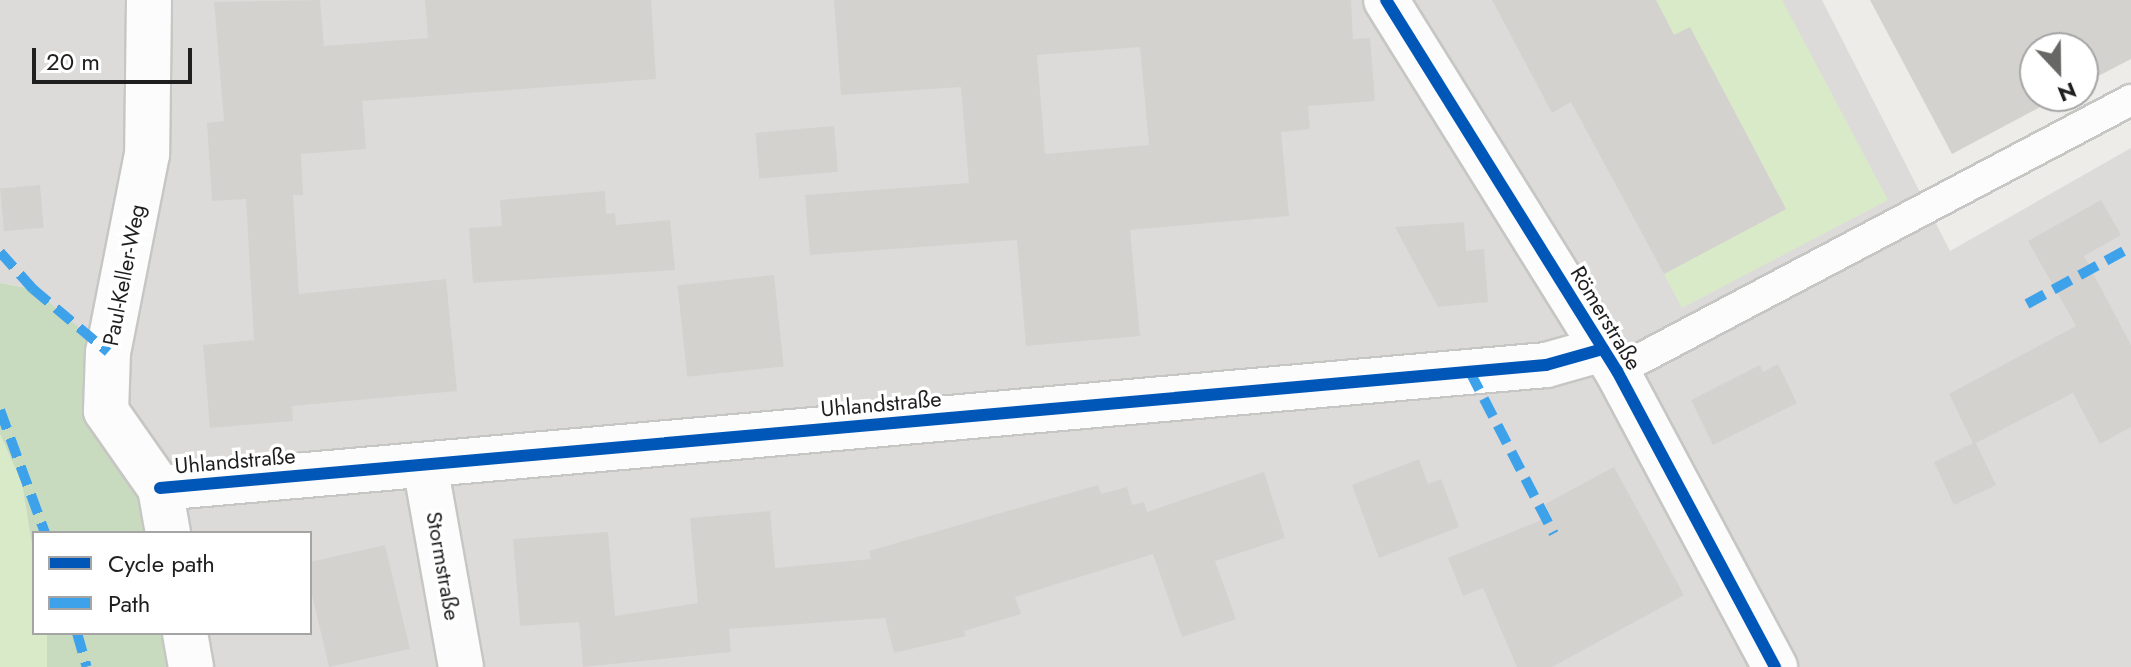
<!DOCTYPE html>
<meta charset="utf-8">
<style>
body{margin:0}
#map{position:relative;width:2131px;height:667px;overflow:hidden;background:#eeece8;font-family:Jost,sans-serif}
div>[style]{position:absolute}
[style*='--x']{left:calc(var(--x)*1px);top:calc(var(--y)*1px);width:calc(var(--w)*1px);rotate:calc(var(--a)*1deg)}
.residential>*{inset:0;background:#dddbd9}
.grass>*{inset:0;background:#d9eac8}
.forest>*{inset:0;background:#c8dbbe;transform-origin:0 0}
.building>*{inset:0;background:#d4d2cf;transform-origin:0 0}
.roads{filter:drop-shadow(2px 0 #c6c6c4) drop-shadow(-2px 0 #c6c6c4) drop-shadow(0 2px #c6c6c4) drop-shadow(0 -2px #c6c6c4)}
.service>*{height:30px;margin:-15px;padding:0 15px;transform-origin:15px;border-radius:15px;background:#fcfcfc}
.minor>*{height:44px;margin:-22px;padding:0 22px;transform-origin:22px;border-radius:22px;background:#fcfcfc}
.quiet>*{height:10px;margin-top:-5px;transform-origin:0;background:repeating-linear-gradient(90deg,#3da2ea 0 20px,transparent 0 30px)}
.cycleway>*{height:12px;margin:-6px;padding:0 6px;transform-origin:6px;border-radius:6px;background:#0057b8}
span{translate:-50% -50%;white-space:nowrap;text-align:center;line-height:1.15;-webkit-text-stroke:7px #fff;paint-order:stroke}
.street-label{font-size:22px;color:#1f1f1f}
.legend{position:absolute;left:32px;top:531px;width:280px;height:104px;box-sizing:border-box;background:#fff;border:2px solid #a5a5a5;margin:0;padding:10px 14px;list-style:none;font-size:24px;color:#1f1f1f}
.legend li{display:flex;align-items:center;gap:16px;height:40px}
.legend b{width:40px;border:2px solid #a5a5a5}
.north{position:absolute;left:2019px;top:32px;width:80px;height:80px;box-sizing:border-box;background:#fff;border:2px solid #a5a5a5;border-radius:50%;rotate:158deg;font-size:22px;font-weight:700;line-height:32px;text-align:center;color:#1f1f1f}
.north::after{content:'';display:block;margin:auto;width:28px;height:36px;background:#676765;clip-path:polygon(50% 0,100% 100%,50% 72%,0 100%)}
.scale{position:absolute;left:32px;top:48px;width:160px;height:36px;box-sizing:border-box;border:4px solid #1f1f1f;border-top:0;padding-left:10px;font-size:24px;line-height:28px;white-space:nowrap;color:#1f1f1f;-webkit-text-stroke:6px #fff;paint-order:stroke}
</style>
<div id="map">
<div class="residential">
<i style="clip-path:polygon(0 0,1822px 0,1950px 251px,2131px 148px,2131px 667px,191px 667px,185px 633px,310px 633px,310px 533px,168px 533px,34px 289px,0 283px)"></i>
</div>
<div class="grass">
<i style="clip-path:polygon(1656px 0,1782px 0,1888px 200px,1682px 308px,1664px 274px,1786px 209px,1690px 28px,1674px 35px)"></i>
<i style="clip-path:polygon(0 434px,22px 483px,34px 557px,34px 633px,47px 633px,53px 667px,0 667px)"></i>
</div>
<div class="forest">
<i style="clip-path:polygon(0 283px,33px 289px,108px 352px,168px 533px,34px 533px,34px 557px,22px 483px,0 434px)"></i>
<i style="left:47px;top:633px;width:138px;height:35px"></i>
</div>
<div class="building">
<i style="clip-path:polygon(320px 0,324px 46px,428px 38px,425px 0,651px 0,656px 79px,362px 101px,366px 149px,301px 154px,303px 195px,293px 195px,299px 294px,446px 279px,457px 391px,292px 406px,293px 421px,210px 428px,203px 345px,254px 340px,246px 199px,212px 201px,207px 123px,224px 121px,214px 2px)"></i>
<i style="clip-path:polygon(evenodd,834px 0,1351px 0,1353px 39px,1370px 38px,1375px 101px,1308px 106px,1310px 129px,1281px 132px,1289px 216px,1130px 230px,1140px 336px,1026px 346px,1017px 240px,810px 255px,805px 195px,969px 183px,961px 87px,841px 95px,834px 0,1140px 47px,1149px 145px,1045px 154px,1037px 55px,1140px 47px)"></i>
<i style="clip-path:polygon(1492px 0,1656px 0,1674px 35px,1690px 27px,1786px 209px,1664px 274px,1571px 102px,1552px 113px)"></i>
<i style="clip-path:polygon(1870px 0,2131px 0,2131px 59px,2083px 84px,2083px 48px,2035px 48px,2035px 96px,2061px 96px,1952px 154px)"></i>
<i style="left:834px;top:126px;width:46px;height:79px;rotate:85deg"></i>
<i style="left:40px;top:185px;width:43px;height:40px;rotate:85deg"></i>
<i style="clip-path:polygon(605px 191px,606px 214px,615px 213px,616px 225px,670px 220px,675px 270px,473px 283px,469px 228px,502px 226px,500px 200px)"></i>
<i style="clip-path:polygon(2101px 200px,2121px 235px,2084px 256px,2131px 345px,2131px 427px,2100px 444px,2073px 393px,1976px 443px,1996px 485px,1954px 505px,1934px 462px,1973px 443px,1949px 394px,2076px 326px,2028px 241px)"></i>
<i style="clip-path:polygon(1464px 222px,1466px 251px,1484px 249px,1488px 302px,1438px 307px,1395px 227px)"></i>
<i style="left:774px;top:275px;width:92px;height:97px;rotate:84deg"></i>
<i style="clip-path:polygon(1778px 364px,1797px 403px,1713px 445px,1691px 400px,1760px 365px,1763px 372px)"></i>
<i style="clip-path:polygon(1419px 459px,1428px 484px,1441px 479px,1459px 527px,1379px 558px,1352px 485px)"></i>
<i style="clip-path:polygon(1614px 467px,1684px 595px,1552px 667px,1517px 667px,1483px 588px,1463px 596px,1448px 558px,1551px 516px,1545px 504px)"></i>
<i style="clip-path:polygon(1264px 472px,1285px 538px,1215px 561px,1236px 619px,1182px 637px,1153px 554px,1015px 597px,1021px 614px,964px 631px,966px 636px,894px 653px,885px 618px,729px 629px,731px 652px,583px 667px,579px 622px,520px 626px,513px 539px,608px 532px,615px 616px,698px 603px,690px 518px,770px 511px,775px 568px,871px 559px,869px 551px,1098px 485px,1101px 494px,1127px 487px,1132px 505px,1144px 502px,1147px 512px)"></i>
<i style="clip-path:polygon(385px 545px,410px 649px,329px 667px,310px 586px,310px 562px)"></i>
</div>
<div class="roads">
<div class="service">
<i style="--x:1617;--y:371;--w:581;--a:-27.8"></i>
</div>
<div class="minor">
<i style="--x:149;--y:0;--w:154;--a:90.7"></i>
<i style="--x:147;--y:154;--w:202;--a:101.1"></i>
<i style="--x:108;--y:352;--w:59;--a:91.9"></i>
<i style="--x:106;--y:411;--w:94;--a:55"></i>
<i style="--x:160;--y:488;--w:46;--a:79.9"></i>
<i style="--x:1386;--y:0;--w:437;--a:58.1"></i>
<i style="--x:1617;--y:371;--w:336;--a:61.9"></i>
<i style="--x:425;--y:465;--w:205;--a:79.9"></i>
<i style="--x:160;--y:488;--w:1391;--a:-5.07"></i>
<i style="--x:1546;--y:365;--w:59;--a:-15.7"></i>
<i style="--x:185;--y:633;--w:35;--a:80"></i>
</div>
</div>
<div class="quiet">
<i style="--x:0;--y:252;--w:50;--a:48.3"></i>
<i style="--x:33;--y:289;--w:98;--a:40"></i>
<i style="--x:2027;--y:304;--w:119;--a:-28.7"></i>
<i style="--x:1470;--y:372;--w:182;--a:62.6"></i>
<i style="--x:0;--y:410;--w:131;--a:69.9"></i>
<i style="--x:77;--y:633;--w:35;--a:74"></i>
</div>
<div class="cycleway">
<i style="--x:1386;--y:0;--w:437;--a:58.1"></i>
<i style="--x:1617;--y:371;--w:336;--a:61.9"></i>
<i style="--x:160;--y:488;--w:1391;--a:-5.07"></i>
<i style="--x:1546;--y:365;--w:59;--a:-15.7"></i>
</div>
<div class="street-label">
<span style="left:124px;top:275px;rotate:-79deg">Paul-Keller-Weg</span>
<span style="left:1606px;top:318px;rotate:59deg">Römerstraße</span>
<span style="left:881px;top:404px;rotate:-5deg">Uhlandstraße</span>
<span style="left:235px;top:461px;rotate:-5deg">Uhlandstraße</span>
<span style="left:443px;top:566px;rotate:80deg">Stormstraße</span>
</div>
<ul class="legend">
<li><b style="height:10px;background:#0057b8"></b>Cycle path</li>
<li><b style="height:10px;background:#3da2ea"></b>Path</li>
</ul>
<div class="north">N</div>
<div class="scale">20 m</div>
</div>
